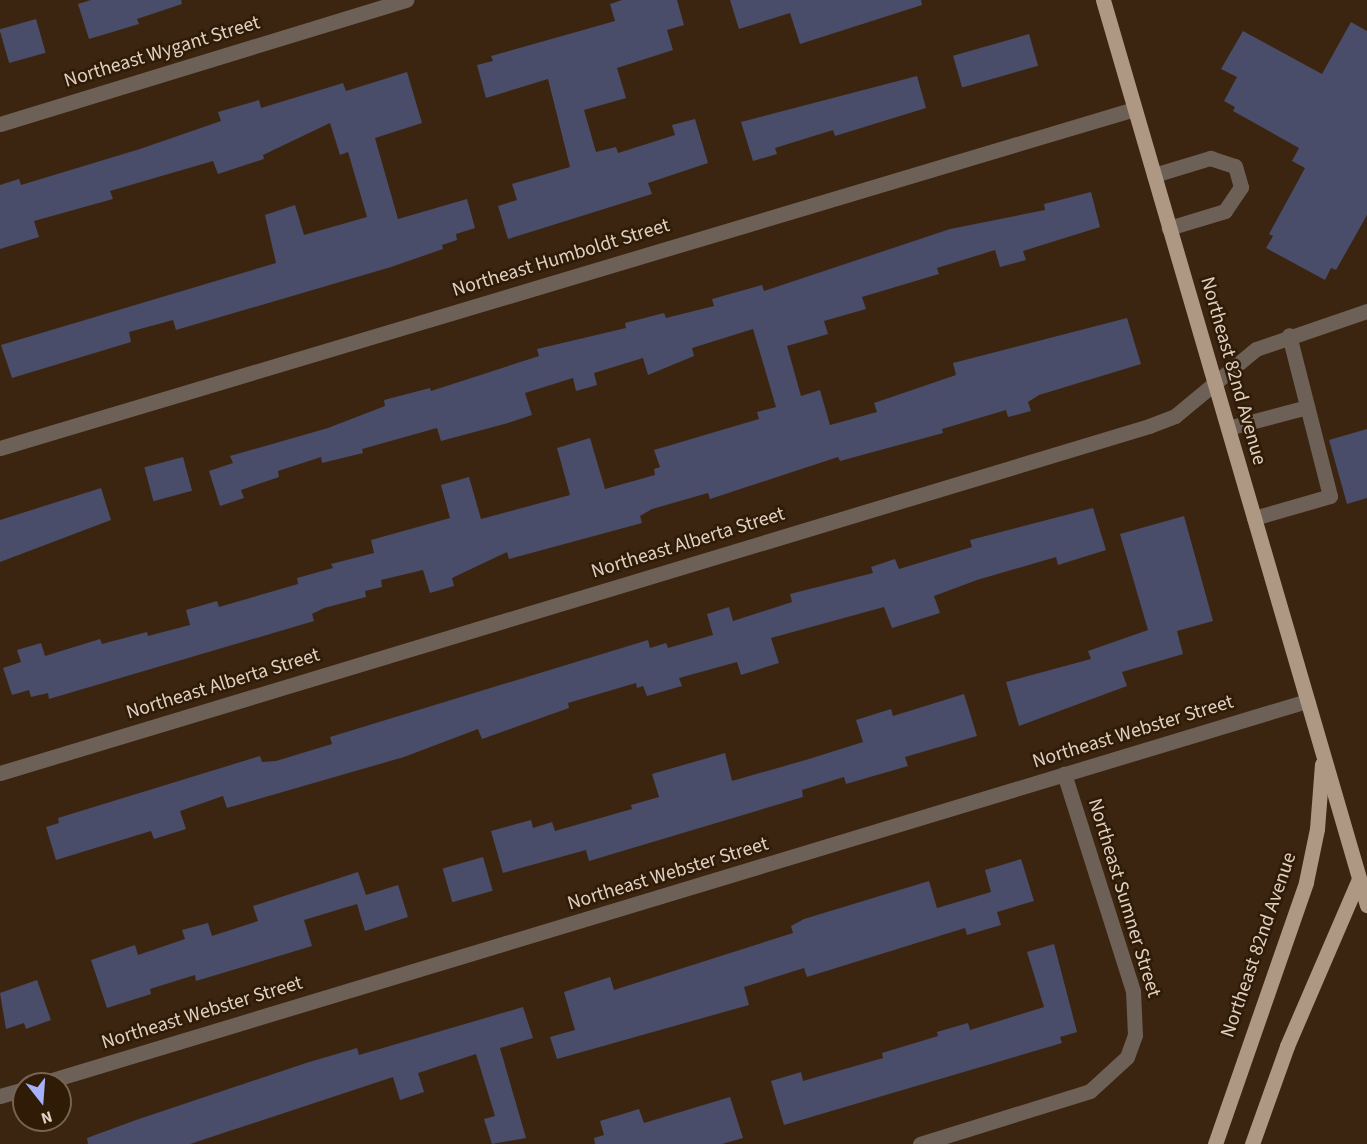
<!DOCTYPE html>
<style>
body{margin:0}
#map{position:relative;width:1367px;height:1144px;overflow:hidden;background:#3b2510;font-family:"Source Sans 3",sans-serif}
div>[style]{position:absolute}
[style*='--x']{left:calc(var(--x)*1px);top:calc(var(--y)*1px);width:calc(var(--w)*1px);rotate:calc(var(--a)*1deg)}
.building>*{inset:0;background:#494d69;transform-origin:0 0}
.lane>*{height:15px;margin:-7.5px;padding:0 7.5px;transform-origin:7.5px;border-radius:7.5px;background:#6d6157}
.street>*{height:15px;margin:-7.5px;padding:0 7.5px;transform-origin:7.5px;border-radius:7.5px;background:#6d6157}
.primary>*{height:15px;margin:-7.5px;padding:0 7.5px;transform-origin:7.5px;border-radius:7.5px;background:#ae9783}
span{translate:-50% -50%;white-space:nowrap;text-align:center;line-height:1.15;-webkit-text-stroke:5px #301b06;paint-order:stroke}
.street-label{font-size:20px;color:#ded0c3}
.north{position:absolute;left:12px;top:1072px;width:60px;height:60px;box-sizing:border-box;background:#301b06;border:2px solid #766352;border-radius:50%;rotate:163deg;font-size:16px;font-weight:700;line-height:24px;text-align:center;color:#ded0c3}
.north::after{content:'';display:block;margin:auto;width:21px;height:27px;background:#a6b1fc;clip-path:polygon(50% 0,100% 100%,50% 72%,0 100%)}
</style>
<div id="map">
<div class="building">
<i style="clip-path:polygon(91px 0,181px 0,182px 4px,137px 19px,139px 24px,89px 39px,78px 4px)"></i>
<i style="clip-path:polygon(622px 0,677px 0,684px 25px,667px 30px,673px 50px,617px 68px,626px 98px,584px 110px,596px 152px,616px 147px,618px 153px,675px 135px,672px 125px,695px 119px,708px 163px,648px 183px,652px 194px,508px 239px,498px 206px,517px 200px,512px 184px,570px 167px,548px 79px,486px 98px,477px 65px,493px 61px,491px 56px,615px 21px,610px 4px)"></i>
<i style="clip-path:polygon(730px 0,921px 0,922px 5px,800px 44px,790px 13px,739px 29px)"></i>
<i style="left:36px;top:19px;width:35px;height:38px;rotate:74deg"></i>
<i style="clip-path:polygon(1351px 22px,1367px 31px,1367px 215px,1336px 270px,1331px 268px,1325px 280px,1266px 248px,1273px 236px,1269px 234px,1305px 168px,1292px 161px,1299px 148px,1233px 111px,1235px 107px,1224px 101px,1237px 77px,1221px 69px,1243px 31px,1322px 74px)"></i>
<i style="left:1029px;top:34px;width:33px;height:79px;rotate:74deg"></i>
<i style="clip-path:polygon(407px 72px,422px 123px,375px 138px,398px 219px,467px 199px,475px 228px,456px 234px,457px 240px,442px 245px,443px 249px,391px 267px,176px 330px,173px 320px,129px 332px,131px 342px,12px 378px,1px 345px,276px 263px,265px 215px,295px 205px,304px 235px,367px 217px,348px 152px,340px 155px,330px 123px,263px 155px,264px 159px,218px 174px,213px 161px,110px 191px,113px 199px,34px 221px,39px 237px,0 249px,0 185px,19px 179px,21px 185px,140px 149px,221px 121px,218px 112px,259px 100px,261px 108px,343px 83px,346px 91px)"></i>
<i style="clip-path:polygon(917px 76px,926px 108px,835px 136px,833px 130px,775px 148px,777px 154px,753px 161px,741px 122px)"></i>
<i style="clip-path:polygon(1091px 192px,1100px 227px,1023px 251px,1026px 260px,1000px 267px,995px 250px,937px 268px,939px 274px,862px 297px,866px 309px,824px 321px,828px 334px,787px 346px,801px 396px,820px 390px,830px 425px,877px 412px,874px 403px,956px 375px,953px 363px,1127px 318px,1141px 364px,1039px 395px,1028px 402px,1031px 411px,1008px 417px,1006px 410px,942px 429px,943px 433px,840px 461px,838px 457px,710px 499px,708px 493px,652px 509px,640px 516px,642px 523px,509px 559px,507px 552px,452px 578px,454px 586px,430px 593px,423px 570px,381px 580px,382px 587px,365px 591px,366px 597px,324px 608px,312px 614px,314px 621px,49px 699px,48px 693px,31px 697px,29px 690px,12px 695px,3px 668px,21px 662px,17px 650px,41px 643px,45px 656px,100px 639px,102px 644px,147px 632px,148px 636px,190px 625px,186px 610px,217px 601px,219px 607px,298px 584px,297px 578px,333px 568px,331px 564px,374px 553px,371px 540px,450px 518px,441px 485px,469px 477px,481px 519px,570px 495px,557px 448px,590px 438px,605px 489px,655px 475px,654px 469px,660px 467px,654px 450px,759px 419px,757px 412px,776px 407px,753px 329px,692px 348px,694px 356px,648px 375px,643px 358px,594px 373px,597px 385px,576px 391px,573px 378px,525px 393px,532px 415px,508px 423px,441px 441px,437px 428px,362px 449px,363px 453px,322px 463px,321px 457px,278px 471px,279px 477px,241px 490px,244px 498px,220px 506px,209px 471px,233px 463px,230px 456px,328px 428px,385px 406px,384px 400px,430px 388px,431px 391px,539px 356px,537px 349px,626px 328px,625px 323px,664px 313px,666px 318px,714px 306px,712px 299px,762px 285px,764px 291px,950px 229px,1045px 210px,1044px 204px)"></i>
<i style="clip-path:polygon(1367px 429px,1367px 498px,1347px 504px,1329px 440px)"></i>
<i style="left:183px;top:457px;width:35px;height:40px;rotate:75deg"></i>
<i style="clip-path:polygon(101px 488px,111px 520px,0 562px,0 520px)"></i>
<i style="clip-path:polygon(1093px 508px,1106px 550px,1058px 565px,1056px 557px,977px 580px,934px 596px,940px 613px,892px 628px,884px 607px,771px 638px,779px 663px,741px 675px,737px 662px,679px 678px,682px 686px,647px 696px,643px 686px,637px 688px,636px 683px,568px 703px,569px 708px,482px 739px,478px 729px,404px 757px,227px 808px,223px 796px,180px 811px,186px 829px,154px 839px,151px 831px,56px 860px,46px 827px,59px 823px,58px 818px,260px 756px,262px 762px,276px 761px,332px 744px,330px 737px,648px 640px,650px 648px,666px 643px,668px 648px,713px 635px,707px 614px,729px 607px,733px 621px,792px 602px,790px 594px,873px 573px,871px 567px,895px 559px,899px 569px,972px 547px,970px 540px)"></i>
<i style="clip-path:polygon(1184px 516px,1213px 621px,1177px 631px,1183px 654px,1122px 672px,1127px 686px,1019px 726px,1006px 682px,1091px 659px,1088px 651px,1148px 630px,1120px 534px)"></i>
<i style="clip-path:polygon(964px 694px,977px 736px,905px 757px,908px 766px,846px 784px,844px 777px,802px 790px,803px 797px,589px 861px,586px 850px,503px 873px,491px 831px,531px 820px,533px 828px,552px 822px,555px 831px,632px 809px,631px 805px,659px 797px,652px 774px,725px 753px,732px 781px,809px 759px,863px 742px,856px 720px,891px 709px,893px 716px)"></i>
<i style="left:483px;top:857px;width:35px;height:42px;rotate:74deg"></i>
<i style="clip-path:polygon(1021px 859px,1034px 901px,997px 912px,1001px 925px,967px 935px,965px 928px,807px 977px,804px 968px,744px 987px,749px 1005px,557px 1059px,550px 1037px,575px 1030px,564px 992px,610px 977px,614px 990px,793px 933px,791px 926px,804px 919px,929px 881px,937px 908px,991px 892px,985px 870px)"></i>
<i style="clip-path:polygon(358px 872px,366px 895px,398px 885px,408px 917px,365px 931px,357px 904px,304px 920px,312px 946px,196px 981px,195px 975px,150px 989px,151px 994px,107px 1008px,91px 960px,135px 945px,138px 955px,185px 939px,182px 930px,208px 923px,212px 936px,258px 921px,253px 906px)"></i>
<i style="clip-path:polygon(1054px 944px,1077px 1032px,1060px 1037px,1062px 1043px,784px 1125px,771px 1081px,801px 1072px,803px 1081px,883px 1058px,882px 1053px,938px 1036px,937px 1032px,968px 1023px,970px 1030px,1044px 1007px,1027px 952px)"></i>
<i style="clip-path:polygon(37px 980px,51px 1020px,26px 1029px,24px 1023px,6px 1029px,0 993px)"></i>
<i style="clip-path:polygon(523px 1007px,533px 1038px,500px 1048px,526px 1138px,492px 1144px,484px 1119px,495px 1116px,476px 1054px,418px 1073px,424px 1092px,400px 1100px,393px 1077px,190px 1144px,88px 1144px,87px 1138px,136px 1120px,306px 1063px,357px 1048px,359px 1055px)"></i>
<i style="clip-path:polygon(730px 1097px,743px 1138px,722px 1144px,595px 1144px,594px 1138px,604px 1135px,600px 1121px,639px 1109px,644px 1123px)"></i>
</div>
<div class="lane">
<i style="--x:1154;--y:175;--w:59;--a:-16.9"></i>
<i style="--x:1210;--y:158;--w:26;--a:18"></i>
<i style="--x:1235;--y:166;--w:22;--a:74"></i>
<i style="--x:1241;--y:187;--w:29;--a:124"></i>
<i style="--x:1225;--y:211;--w:59;--a:163.1"></i>
<i style="--x:1228;--y:428;--w:82;--a:-14.9"></i>
<i style="--x:1254;--y:518;--w:79;--a:-16.1"></i>
<i style="--x:1330;--y:496;--w:166;--a:-104.3"></i>
</div>
<div class="street">
<i style="--x:0;--y:124;--w:425;--a:-17"></i>
<i style="--x:0;--y:448;--w:1184;--a:-16.64"></i>
<i style="--x:0;--y:773;--w:1200;--a:-16.8"></i>
<i style="--x:1149;--y:426;--w:28;--a:-21"></i>
<i style="--x:1175;--y:416;--w:105;--a:-39.6"></i>
<i style="--x:1256;--y:349;--w:117;--a:-18.9"></i>
<i style="--x:39;--y:1084;--w:1325;--a:-16.81"></i>
<i style="--x:0;--y:1096;--w:25;--a:-16"></i>
<i style="--x:920;--y:1144;--w:178;--a:-17.3"></i>
<i style="--x:1090;--y:1091;--w:50;--a:-42.6"></i>
<i style="--x:1127;--y:1057;--w:23;--a:-70"></i>
<i style="--x:1135;--y:1035;--w:44;--a:-92.6"></i>
<i style="--x:1133;--y:991;--w:228;--a:-107.6"></i>
</div>
<div class="primary">
<i style="--x:1103;--y:0;--w:943;--a:73.74"></i>
<i style="--x:1215;--y:1144;--w:277;--a:-70.8"></i>
<i style="--x:1306;--y:882;--w:54;--a:-78.3"></i>
<i style="--x:1317;--y:829;--w:65;--a:-85.6"></i>
<i style="--x:1252;--y:1144;--w:104;--a:-70.3"></i>
<i style="--x:1287;--y:1046;--w:182;--a:-66.7"></i>
</div>
<div class="street-label">
<span style="left:162px;top:52px;rotate:-17deg">Northeast Wygant Street</span>
<span style="left:561px;top:258px;rotate:-17deg">Northeast Humboldt Street</span>
<span style="left:1233px;top:371px;rotate:74deg">Northeast 82nd Avenue</span>
<span style="left:688px;top:543px;rotate:-17deg">Northeast Alberta Street</span>
<span style="left:223px;top:684px;rotate:-17deg">Northeast Alberta Street</span>
<span style="left:1133px;top:732px;rotate:-17deg">Northeast Webster Street</span>
<span style="left:668px;top:874px;rotate:-17deg">Northeast Webster Street</span>
<span style="left:1124px;top:898px;rotate:73deg">Northeast Sumner Street</span>
<span style="left:1259px;top:945px;rotate:-71deg">Northeast 82nd Avenue</span>
<span style="left:202px;top:1013px;rotate:-17deg">Northeast Webster Street</span>
</div>
<div class="north">N</div>
</div>
